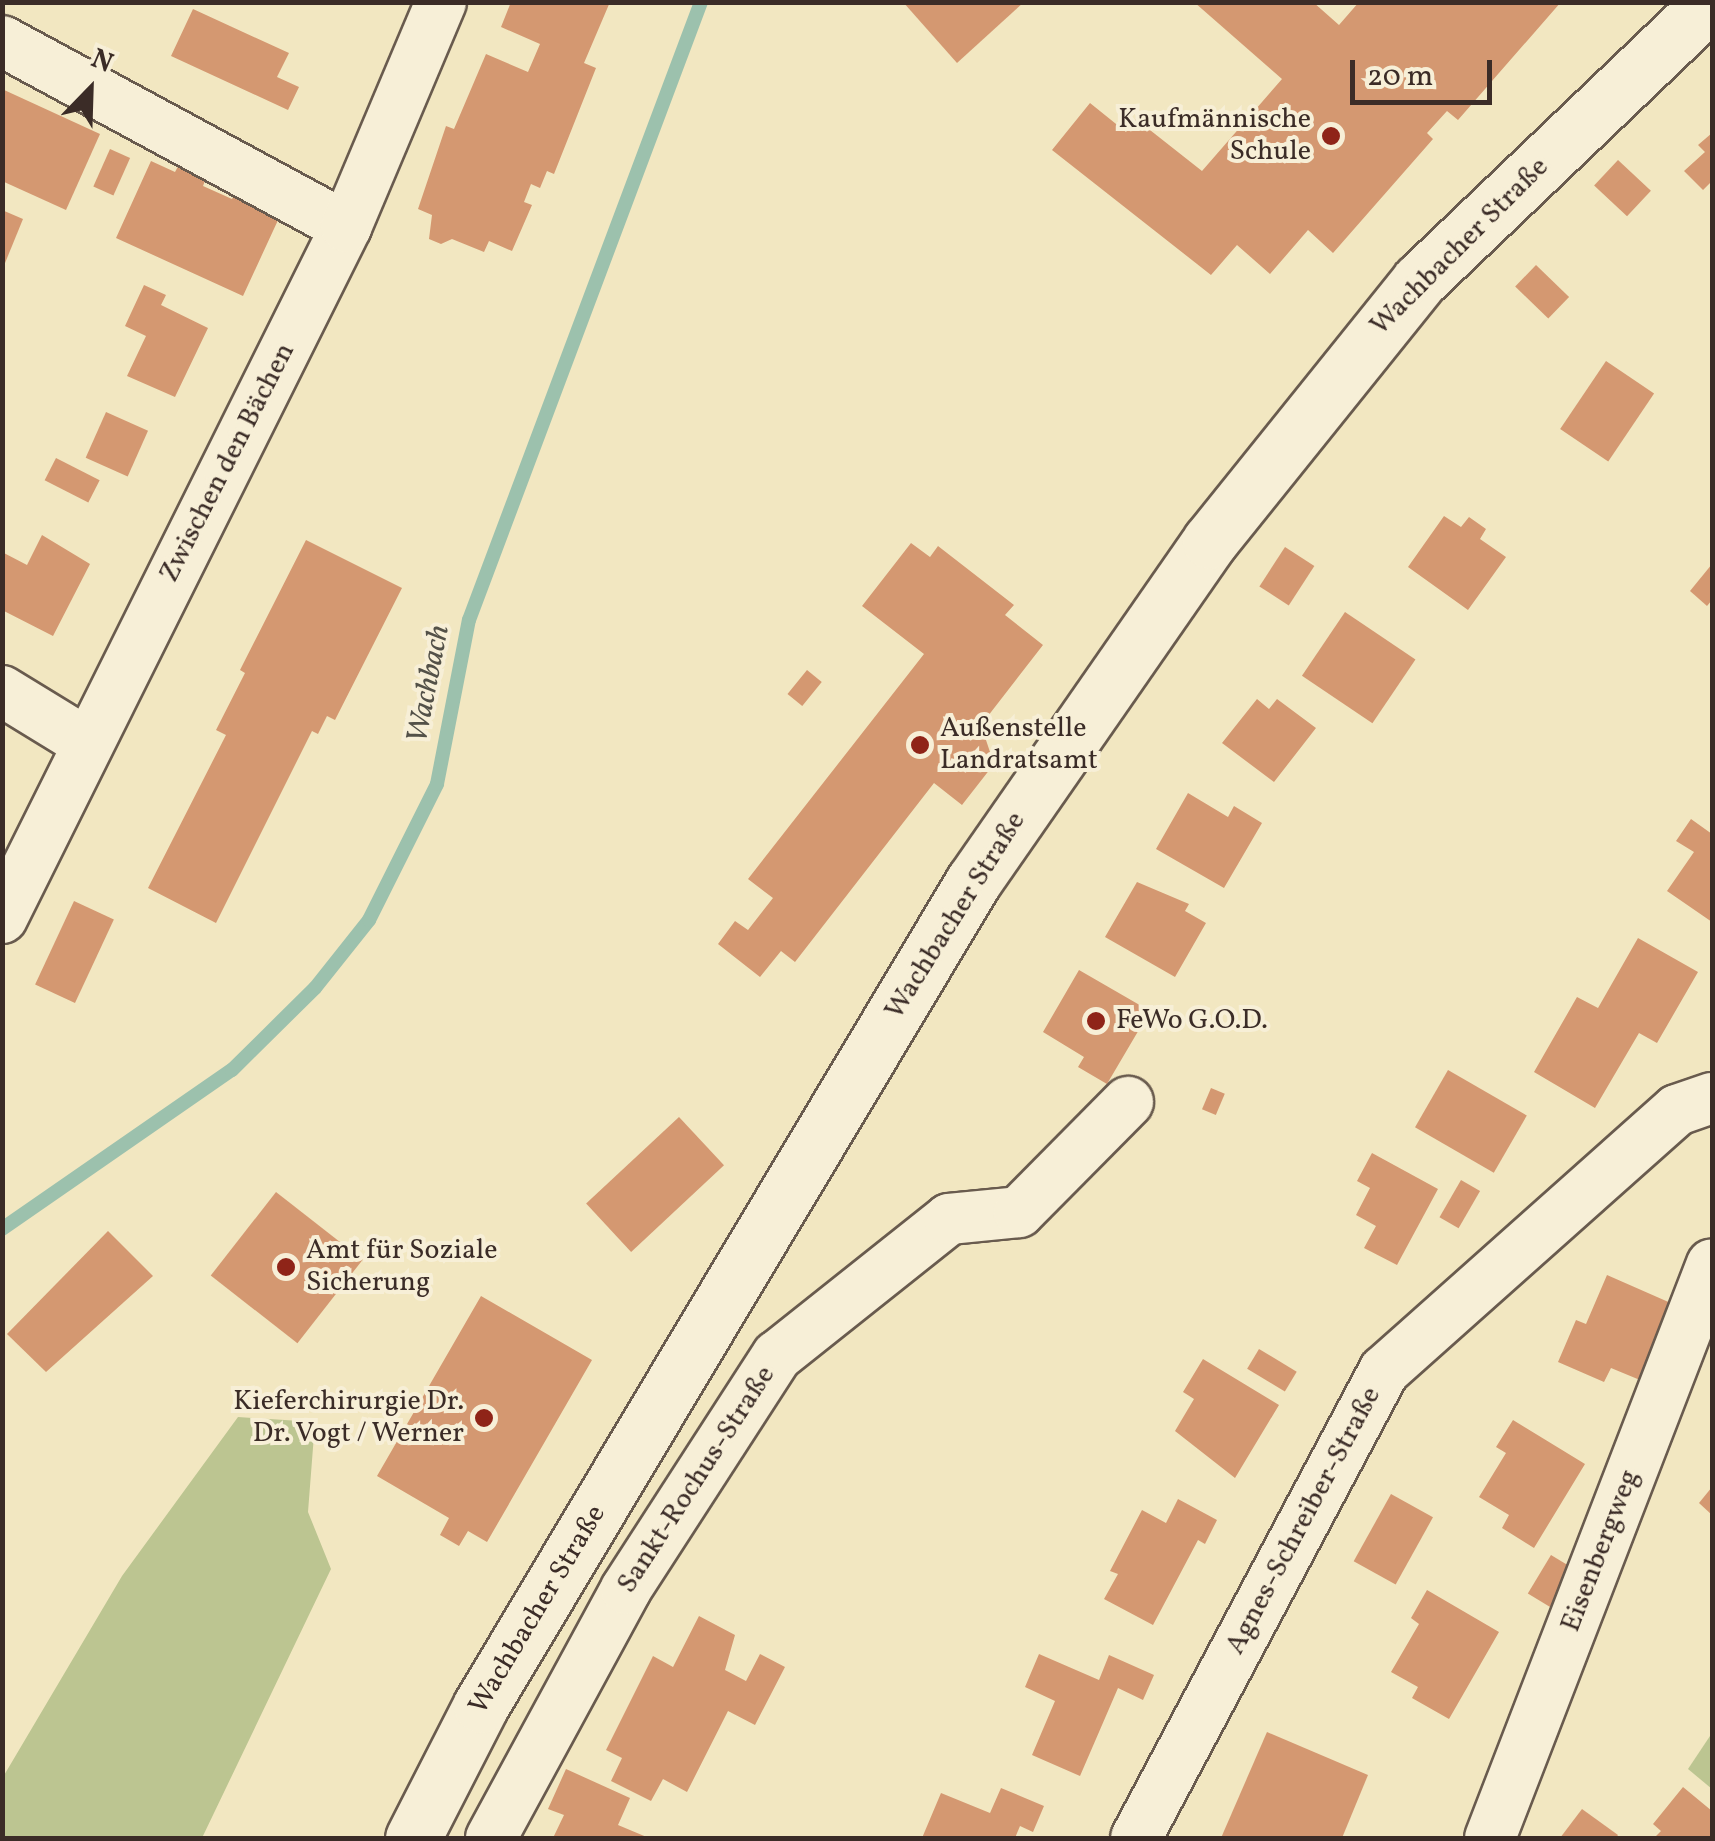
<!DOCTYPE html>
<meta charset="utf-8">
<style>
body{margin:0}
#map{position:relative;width:1715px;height:1841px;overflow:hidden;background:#f2e7c1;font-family:Vollkorn,serif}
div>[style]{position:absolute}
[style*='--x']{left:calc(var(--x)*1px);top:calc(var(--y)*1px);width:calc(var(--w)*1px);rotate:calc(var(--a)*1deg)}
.green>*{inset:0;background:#bcc591}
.stream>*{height:14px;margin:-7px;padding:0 7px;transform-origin:7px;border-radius:7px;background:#9cc1ad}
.building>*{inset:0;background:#d49871;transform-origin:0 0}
.roads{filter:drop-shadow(2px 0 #695b4e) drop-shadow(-2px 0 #695b4e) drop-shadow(0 2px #695b4e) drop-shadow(0 -2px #695b4e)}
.minor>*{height:50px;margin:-25px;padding:0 25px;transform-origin:25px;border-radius:25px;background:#f7efd7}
.tertiary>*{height:55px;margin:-27.5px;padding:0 27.5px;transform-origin:27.5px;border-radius:27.5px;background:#f7efd7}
.dots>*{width:28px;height:28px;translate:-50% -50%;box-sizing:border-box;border:5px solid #f7efd7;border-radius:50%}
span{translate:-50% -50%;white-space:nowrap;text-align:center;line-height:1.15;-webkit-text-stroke:8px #f7efd7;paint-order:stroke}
.poi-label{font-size:28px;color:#3b2c27}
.right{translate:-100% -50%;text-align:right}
.left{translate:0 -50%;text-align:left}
.street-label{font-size:28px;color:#3b2c27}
.water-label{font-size:30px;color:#535148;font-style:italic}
.frame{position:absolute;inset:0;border:5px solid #3b2c27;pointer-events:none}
.north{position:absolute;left:40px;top:40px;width:100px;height:100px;-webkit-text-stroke:8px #f7efd7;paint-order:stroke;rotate:23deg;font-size:28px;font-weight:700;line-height:40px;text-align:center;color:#3b2c27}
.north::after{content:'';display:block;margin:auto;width:35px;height:45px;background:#3b2c27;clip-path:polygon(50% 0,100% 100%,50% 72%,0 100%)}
.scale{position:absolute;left:1350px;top:60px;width:142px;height:45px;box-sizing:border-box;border:5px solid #3b2c27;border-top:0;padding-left:12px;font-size:30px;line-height:35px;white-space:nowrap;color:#3b2c27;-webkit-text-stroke:8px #f7efd7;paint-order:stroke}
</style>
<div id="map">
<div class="green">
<i style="clip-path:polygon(238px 1417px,315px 1422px,308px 1512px,331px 1569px,202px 1838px,3px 1838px,3px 1777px,122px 1576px)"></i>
<i style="clip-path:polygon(1712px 1733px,1712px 1789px,1688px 1769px)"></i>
</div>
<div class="stream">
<i style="--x:2;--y:1229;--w:280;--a:-34.7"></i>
<i style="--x:232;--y:1070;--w:117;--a:-44.7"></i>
<i style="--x:315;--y:988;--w:87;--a:-51.5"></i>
<i style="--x:369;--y:920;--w:152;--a:-63.4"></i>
<i style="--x:437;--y:784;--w:167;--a:-79"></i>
<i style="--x:469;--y:620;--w:660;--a:-69.42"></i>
</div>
<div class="building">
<i style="clip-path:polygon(511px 2px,610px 2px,584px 63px,596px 68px,554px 174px,547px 171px,540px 188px,531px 184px,524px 202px,532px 205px,512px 251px,489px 241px,484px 252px,452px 239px,441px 244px,429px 239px,432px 215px,418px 209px,446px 126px,454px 129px,486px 54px,528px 72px,540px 44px,501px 27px)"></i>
<i style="clip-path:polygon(903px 2px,1024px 2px,957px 63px)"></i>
<i style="clip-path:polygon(1194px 2px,1313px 2px,1339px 25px,1359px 2px,1561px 2px,1458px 120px,1447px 111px,1427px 133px,1433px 139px,1333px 253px,1308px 230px,1270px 274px,1237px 245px,1211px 275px,1052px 150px,1090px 103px,1126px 132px,1136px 119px,1202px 171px,1282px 79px)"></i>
<i style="clip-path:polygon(193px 9px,289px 53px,277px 77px,299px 87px,288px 110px,171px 56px)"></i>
<i style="clip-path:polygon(2px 89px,100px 134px,66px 210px,2px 181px)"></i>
<i style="clip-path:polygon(1712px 133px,1712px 181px,1703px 190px,1684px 171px,1705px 152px,1698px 145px)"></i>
<i style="left:110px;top:149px;width:22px;height:41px;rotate:24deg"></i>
<i style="left:1618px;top:160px;width:45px;height:35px;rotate:43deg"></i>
<i style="clip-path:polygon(151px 161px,175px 172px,181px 161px,208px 173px,203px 186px,232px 199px,238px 187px,265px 200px,260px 210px,279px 218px,243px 296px,116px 238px)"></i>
<i style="clip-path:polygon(2px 210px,23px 219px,3px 268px,2px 268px)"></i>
<i style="left:1536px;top:265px;width:46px;height:30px;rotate:44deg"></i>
<i style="clip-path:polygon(144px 285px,166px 295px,161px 305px,208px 328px,175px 397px,127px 376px,146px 336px,125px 326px)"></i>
<i style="left:1606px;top:361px;width:58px;height:82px;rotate:34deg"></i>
<i style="left:106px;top:412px;width:46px;height:50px;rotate:24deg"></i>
<i style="left:56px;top:458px;width:49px;height:25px;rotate:27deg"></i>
<i style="clip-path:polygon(1444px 516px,1461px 527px,1469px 517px,1486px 529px,1480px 539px,1506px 557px,1468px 610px,1408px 567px)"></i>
<i style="clip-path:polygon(42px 535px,90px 564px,53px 636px,2px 610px,2px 552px,27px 565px)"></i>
<i style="clip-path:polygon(306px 540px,402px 588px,335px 720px,327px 716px,318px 734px,312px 731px,216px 923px,148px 888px,226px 735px,216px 730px,245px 673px,240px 670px)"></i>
<i style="clip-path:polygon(911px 543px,930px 557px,938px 546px,1014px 605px,1005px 615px,1043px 645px,981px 725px,994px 764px,962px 805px,934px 783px,795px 962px,781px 951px,760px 977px,718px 944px,735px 921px,748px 930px,773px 898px,748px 879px,924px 654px,862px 606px)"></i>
<i style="left:1285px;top:547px;width:35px;height:47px;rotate:33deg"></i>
<i style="clip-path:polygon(1712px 564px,1712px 600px,1707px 606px,1690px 591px)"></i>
<i style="left:1345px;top:612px;width:85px;height:77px;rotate:34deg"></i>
<i style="left:807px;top:670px;width:19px;height:31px;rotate:39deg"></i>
<i style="clip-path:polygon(1257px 699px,1269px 709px,1277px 699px,1316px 728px,1274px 782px,1222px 743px)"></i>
<i style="clip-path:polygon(1188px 793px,1228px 817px,1234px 806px,1262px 823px,1224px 888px,1156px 849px)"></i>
<i style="clip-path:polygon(1691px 819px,1712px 834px,1712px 922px,1667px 891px,1694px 852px,1676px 841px)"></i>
<i style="clip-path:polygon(1137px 882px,1189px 904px,1185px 911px,1206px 923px,1175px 977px,1105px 937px)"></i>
<i style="left:74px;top:901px;width:44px;height:92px;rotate:25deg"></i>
<i style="clip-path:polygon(1638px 938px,1698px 972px,1657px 1043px,1639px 1033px,1595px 1108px,1534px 1072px,1577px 997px,1598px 1008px)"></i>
<i style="clip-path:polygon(1079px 970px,1150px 1011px,1107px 1084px,1078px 1067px,1084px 1057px,1043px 1032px)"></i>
<i style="left:1448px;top:1070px;width:91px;height:66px;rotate:30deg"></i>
<i style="left:1211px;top:1088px;width:15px;height:23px;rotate:23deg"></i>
<i style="left:679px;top:1117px;width:66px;height:127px;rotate:47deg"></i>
<i style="clip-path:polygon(1372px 1153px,1438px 1189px,1397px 1265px,1364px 1248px,1376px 1226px,1356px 1215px,1370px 1188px,1357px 1181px)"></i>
<i style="left:1461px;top:1180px;width:22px;height:43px;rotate:30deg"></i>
<i style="left:276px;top:1192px;width:110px;height:106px;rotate:38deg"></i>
<i style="clip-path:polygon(108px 1231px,153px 1276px,46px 1372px,7px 1334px)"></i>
<i style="clip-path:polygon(1607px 1275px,1673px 1304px,1640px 1380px,1611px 1368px,1604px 1382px,1558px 1362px,1576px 1320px,1586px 1324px)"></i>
<i style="clip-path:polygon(481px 1296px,592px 1360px,487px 1542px,468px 1531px,459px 1546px,440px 1535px,449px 1518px,377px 1476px)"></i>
<i style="left:1259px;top:1349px;width:44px;height:23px;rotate:31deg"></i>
<i style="clip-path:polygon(1203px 1359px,1279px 1405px,1235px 1478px,1175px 1431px,1194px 1399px,1183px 1392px)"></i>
<i style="clip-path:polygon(1513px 1420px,1585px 1464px,1534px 1548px,1502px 1528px,1509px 1515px,1479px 1497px,1506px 1453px,1496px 1447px)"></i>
<i style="clip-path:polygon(1712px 1487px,1712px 1515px,1699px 1503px)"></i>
<i style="left:1391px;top:1494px;width:48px;height:77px;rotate:29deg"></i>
<i style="clip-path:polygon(1178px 1499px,1217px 1520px,1205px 1544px,1198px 1540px,1153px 1625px,1104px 1599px,1118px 1574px,1110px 1571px,1142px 1510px,1166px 1523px)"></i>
<i style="left:1551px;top:1555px;width:26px;height:45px;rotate:31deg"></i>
<i style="clip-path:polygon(1427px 1590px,1499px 1632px,1449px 1719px,1412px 1698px,1418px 1687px,1391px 1672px,1419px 1624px,1411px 1618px)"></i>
<i style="clip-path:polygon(699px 1616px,735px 1635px,725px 1670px,746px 1681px,760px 1654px,785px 1667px,755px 1725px,728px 1711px,687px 1792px,663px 1779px,651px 1801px,611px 1781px,622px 1758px,606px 1750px,653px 1656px,673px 1667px)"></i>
<i style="clip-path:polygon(1039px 1654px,1099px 1680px,1109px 1655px,1154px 1675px,1143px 1700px,1118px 1688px,1080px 1776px,1032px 1755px,1055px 1701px,1025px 1687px)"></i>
<i style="clip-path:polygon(1267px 1732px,1368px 1775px,1342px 1838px,1221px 1838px)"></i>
<i style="clip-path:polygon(566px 1769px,630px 1798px,618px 1825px,649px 1838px,553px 1838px,564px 1815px,548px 1809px)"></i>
<i style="clip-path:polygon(1683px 1787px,1712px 1811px,1712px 1838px,1654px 1838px,1661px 1831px,1653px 1824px)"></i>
<i style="clip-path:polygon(1001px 1788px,1044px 1806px,1033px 1832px,1020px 1826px,1015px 1838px,922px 1838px,941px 1793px,990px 1813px)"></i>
<i style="clip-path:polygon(1582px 1809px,1618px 1835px,1616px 1838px,1560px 1838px)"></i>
</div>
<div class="roads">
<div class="minor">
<i style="--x:2;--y:41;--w:391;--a:28.4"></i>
<i style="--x:2;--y:691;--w:100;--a:31.5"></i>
<i style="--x:2;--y:918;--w:772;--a:-63.53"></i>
<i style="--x:346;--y:227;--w:244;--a:-67.1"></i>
<i style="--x:491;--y:1838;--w:283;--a:-61.5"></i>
<i style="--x:626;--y:1589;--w:278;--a:-57.1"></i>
<i style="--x:777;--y:1356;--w:220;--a:-38.5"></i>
<i style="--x:949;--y:1219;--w:70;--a:-5.7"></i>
<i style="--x:1019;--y:1212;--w:155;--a:-45.3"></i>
<i style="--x:1136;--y:1838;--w:529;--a:-62.03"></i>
<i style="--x:1384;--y:1371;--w:392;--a:-41.7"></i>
<i style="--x:1677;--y:1110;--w:37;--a:-19"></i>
<i style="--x:1490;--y:1838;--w:615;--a:-68.86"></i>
</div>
<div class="tertiary">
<i style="--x:413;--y:1838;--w:149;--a:-62.9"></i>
<i style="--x:481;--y:1705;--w:959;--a:-59.13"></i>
<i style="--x:973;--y:882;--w:415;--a:-55.2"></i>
<i style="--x:1210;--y:541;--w:334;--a:-51.2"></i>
<i style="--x:1419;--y:281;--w:404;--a:-43.7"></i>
</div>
</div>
<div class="dots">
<i style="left:1331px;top:136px;background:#8f2418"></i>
<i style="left:920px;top:745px;background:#8f2418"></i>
<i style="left:1096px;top:1021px;background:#8f2418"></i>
<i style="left:286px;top:1267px;background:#8f2418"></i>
<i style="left:484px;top:1418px;background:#8f2418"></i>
</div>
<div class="poi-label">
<span class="right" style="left:1311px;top:136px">Kaufmännische<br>Schule</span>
<span class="left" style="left:940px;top:745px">Außenstelle<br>Landratsamt</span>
<span class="left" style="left:1116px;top:1021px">FeWo G.O.D.</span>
<span class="left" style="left:306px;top:1267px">Amt für Soziale<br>Sicherung</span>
<span class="right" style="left:464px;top:1418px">Kieferchirurgie Dr.<br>Dr. Vogt / Werner</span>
</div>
<div class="street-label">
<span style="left:1460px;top:247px;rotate:-45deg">Wachbacher Straße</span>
<span style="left:228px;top:463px;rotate:-63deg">Zwischen den Bächen</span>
<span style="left:956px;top:916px;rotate:-58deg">Wachbacher Straße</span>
<span style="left:697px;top:1480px;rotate:-57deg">Sankt-Rochus-Straße</span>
<span style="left:1304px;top:1521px;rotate:-62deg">Agnes-Schreiber-Straße</span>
<span style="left:1601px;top:1551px;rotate:-69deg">Eisenbergweg</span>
<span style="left:538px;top:1610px;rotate:-59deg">Wachbacher Straße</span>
</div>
<div class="water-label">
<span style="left:429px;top:684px;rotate:-79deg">Wachbach</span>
</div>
<div class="frame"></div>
<div class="north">N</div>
<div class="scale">20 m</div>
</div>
